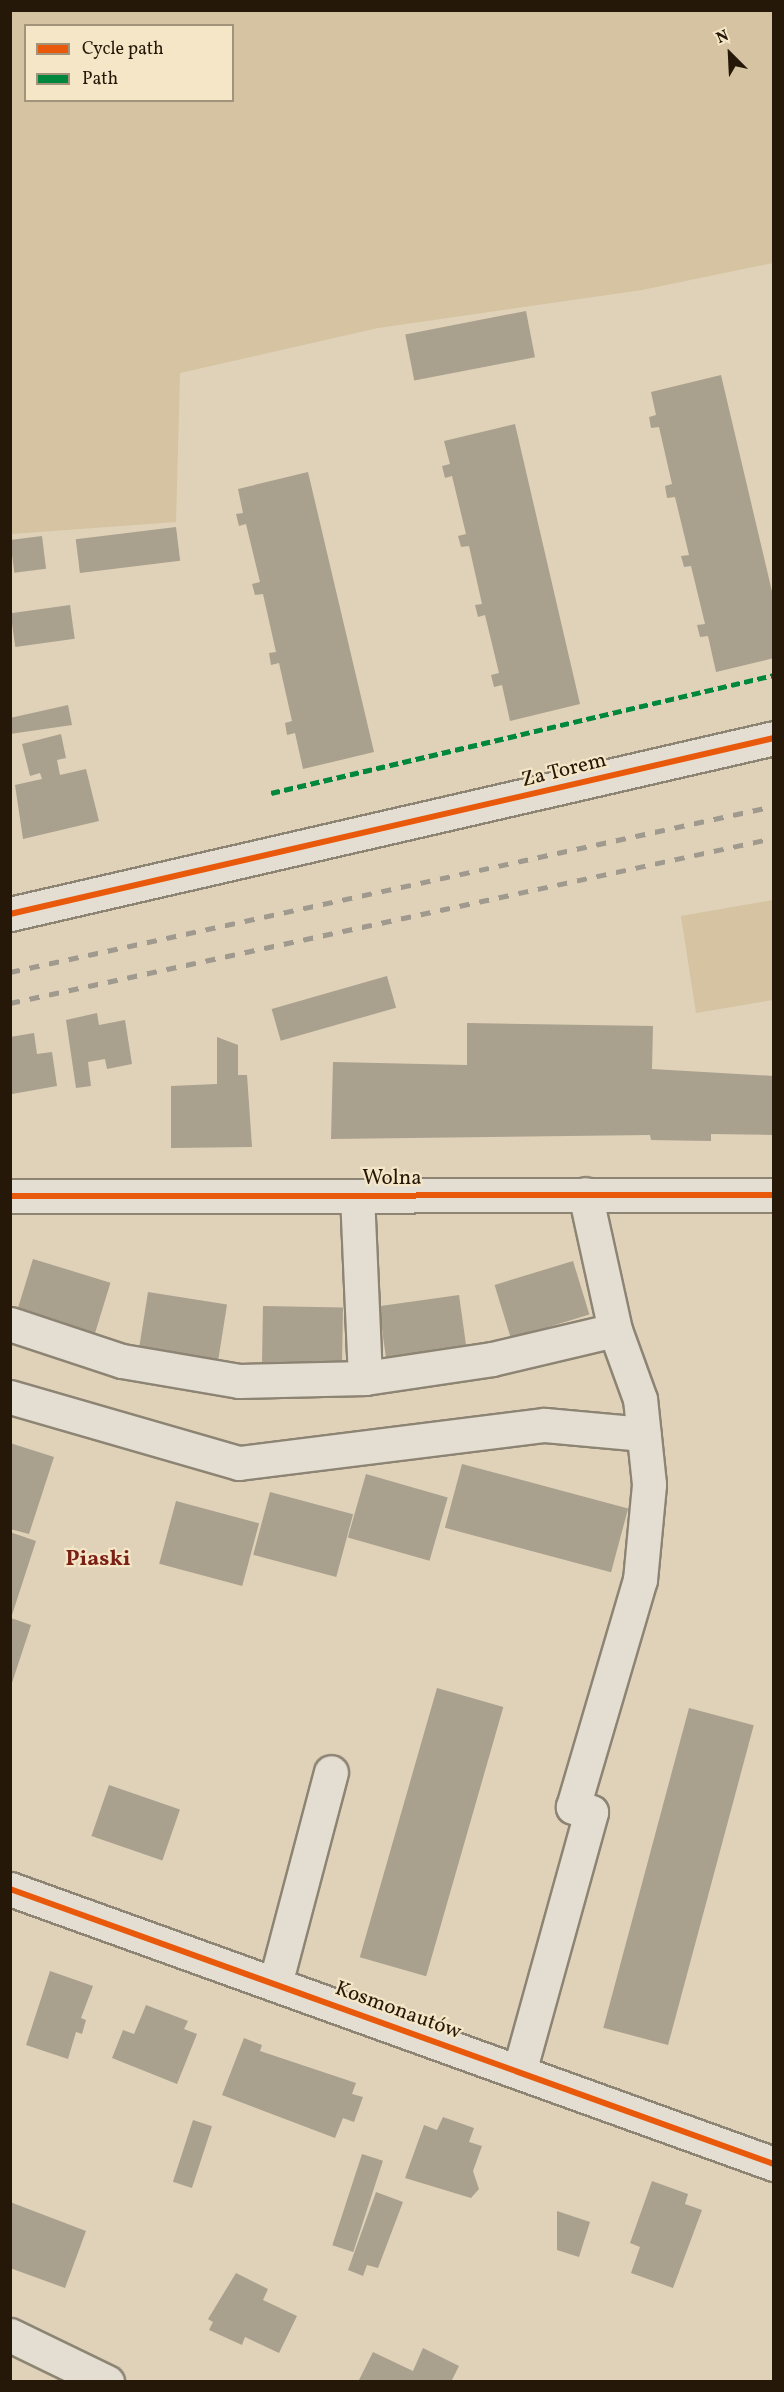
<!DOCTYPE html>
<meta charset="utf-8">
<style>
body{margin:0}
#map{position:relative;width:784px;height:2392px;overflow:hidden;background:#dfd2b8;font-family:Vollkorn,serif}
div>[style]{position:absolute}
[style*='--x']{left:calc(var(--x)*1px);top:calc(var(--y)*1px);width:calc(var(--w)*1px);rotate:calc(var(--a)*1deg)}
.green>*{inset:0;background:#d5c3a1}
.building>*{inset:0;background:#aaa08e;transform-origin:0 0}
.roads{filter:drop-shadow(2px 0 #8d8474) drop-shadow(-2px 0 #8d8474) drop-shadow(0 2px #8d8474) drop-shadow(0 -2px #8d8474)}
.minor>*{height:33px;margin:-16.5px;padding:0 16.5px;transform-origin:16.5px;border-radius:16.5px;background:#e4ded2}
.rail>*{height:4.5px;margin-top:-2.25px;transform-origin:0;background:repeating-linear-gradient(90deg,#a09a8e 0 10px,transparent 0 20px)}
.quiet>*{height:4.5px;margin-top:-2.25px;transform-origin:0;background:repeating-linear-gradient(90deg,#00873e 0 9px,transparent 0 13.5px)}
.cycleway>*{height:6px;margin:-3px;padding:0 3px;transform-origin:3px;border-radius:3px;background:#e8590c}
span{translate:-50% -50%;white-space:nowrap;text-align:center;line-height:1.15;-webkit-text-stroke:4.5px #f4e6c7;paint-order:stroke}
.street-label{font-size:21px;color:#251808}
.neighbourhood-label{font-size:22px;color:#7a1f14;font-weight:700}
.frame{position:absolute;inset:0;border:12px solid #251808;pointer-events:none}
.legend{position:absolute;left:24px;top:24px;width:210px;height:78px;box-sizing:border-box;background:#f4e6c7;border:2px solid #a1947b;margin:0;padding:8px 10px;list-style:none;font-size:18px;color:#251808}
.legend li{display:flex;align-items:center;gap:12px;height:30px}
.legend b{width:30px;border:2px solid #a1947b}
.north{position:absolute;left:700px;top:24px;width:60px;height:60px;-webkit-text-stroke:4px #f4e6c7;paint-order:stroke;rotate:336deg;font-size:16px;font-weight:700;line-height:24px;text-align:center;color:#251808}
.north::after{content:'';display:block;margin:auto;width:21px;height:27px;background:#251808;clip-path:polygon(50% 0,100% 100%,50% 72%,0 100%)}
</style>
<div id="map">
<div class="green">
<i style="clip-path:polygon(evenodd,11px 10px,773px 11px,773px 263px,642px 290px,378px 328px,180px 373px,176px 522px,11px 534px,11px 10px,26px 26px,232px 26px,232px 100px,26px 100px,26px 26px)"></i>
<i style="clip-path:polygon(773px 900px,773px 1000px,696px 1013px,681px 916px)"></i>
</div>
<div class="building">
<i style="left:526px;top:311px;width:47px;height:123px;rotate:79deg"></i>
<i style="clip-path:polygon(721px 375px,774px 600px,774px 658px,716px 672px,708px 636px,700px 637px,697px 625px,705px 624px,691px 566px,684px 567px,681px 556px,689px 555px,675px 497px,667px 498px,665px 486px,672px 484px,659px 427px,651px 428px,649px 417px,656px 415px,651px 392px)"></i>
<i style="clip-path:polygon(515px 424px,580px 704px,510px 721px,502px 685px,494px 687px,491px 675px,499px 673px,485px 615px,478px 617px,475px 605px,482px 604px,469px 546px,461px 547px,458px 536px,466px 534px,452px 476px,445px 478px,442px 466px,450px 464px,444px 441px)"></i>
<i style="clip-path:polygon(308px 472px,374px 752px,303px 769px,295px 733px,287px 735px,285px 723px,292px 721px,279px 663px,271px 665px,269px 653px,276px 652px,263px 594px,255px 595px,252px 584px,260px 582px,246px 524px,239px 526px,236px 514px,243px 513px,238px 489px)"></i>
<i style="left:176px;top:527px;width:34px;height:101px;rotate:83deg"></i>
<i style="left:42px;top:536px;width:33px;height:32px;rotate:83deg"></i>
<i style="left:70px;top:605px;width:34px;height:60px;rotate:82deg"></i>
<i style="clip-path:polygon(68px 705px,72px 725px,10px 734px,10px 718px)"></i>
<i style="clip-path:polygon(61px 734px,66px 758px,57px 760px,60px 775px,86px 769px,99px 821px,23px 839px,15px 785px,42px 779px,40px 773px,30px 776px,22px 744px)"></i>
<i style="left:387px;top:976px;width:33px;height:120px;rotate:74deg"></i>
<i style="clip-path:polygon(97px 1013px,99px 1025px,125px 1020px,132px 1064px,107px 1069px,105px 1059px,88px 1062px,91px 1086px,76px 1088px,66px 1020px)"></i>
<i style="clip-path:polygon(467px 1023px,653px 1026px,652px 1069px,774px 1076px,774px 1135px,711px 1134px,711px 1141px,651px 1140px,650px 1135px,331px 1139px,333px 1062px,467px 1065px)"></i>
<i style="clip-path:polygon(34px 1033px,37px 1054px,52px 1052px,57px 1086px,12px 1094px,10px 1037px)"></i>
<i style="clip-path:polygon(217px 1037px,238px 1045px,238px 1075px,247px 1075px,252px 1147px,171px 1148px,171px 1086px,217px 1084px)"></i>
<i style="left:33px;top:1259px;width:81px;height:55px;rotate:17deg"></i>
<i style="left:573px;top:1261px;width:56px;height:82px;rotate:73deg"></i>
<i style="left:148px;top:1292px;width:80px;height:58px;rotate:9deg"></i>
<i style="left:459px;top:1295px;width:57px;height:81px;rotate:82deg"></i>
<i style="left:263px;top:1306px;width:80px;height:56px;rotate:1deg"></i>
<i style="clip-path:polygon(10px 1443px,54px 1457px,29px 1534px,10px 1529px)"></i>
<i style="left:462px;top:1464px;width:172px;height:66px;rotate:15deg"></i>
<i style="left:366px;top:1474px;width:85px;height:66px;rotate:16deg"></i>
<i style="left:270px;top:1492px;width:86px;height:65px;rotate:15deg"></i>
<i style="left:176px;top:1501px;width:86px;height:65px;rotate:15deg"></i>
<i style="clip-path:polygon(10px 1532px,36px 1541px,11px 1618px,31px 1625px,11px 1686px)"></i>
<i style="left:437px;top:1688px;width:69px;height:280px;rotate:16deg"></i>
<i style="left:689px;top:1708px;width:67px;height:331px;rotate:15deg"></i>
<i style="left:109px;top:1785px;width:75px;height:54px;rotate:19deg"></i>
<i style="clip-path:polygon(50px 1971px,93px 1986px,81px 2018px,86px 2020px,82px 2034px,76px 2032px,68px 2059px,26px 2045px)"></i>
<i style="clip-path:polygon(146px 2005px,188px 2021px,184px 2029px,197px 2034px,177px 2084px,112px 2058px,123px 2030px,134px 2034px)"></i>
<i style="clip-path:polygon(244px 2038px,262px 2045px,260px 2051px,356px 2083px,352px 2094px,363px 2097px,354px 2122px,343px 2118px,335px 2138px,222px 2095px)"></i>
<i style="clip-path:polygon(443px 2117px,474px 2128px,469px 2142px,482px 2146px,473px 2171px,479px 2189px,471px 2198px,405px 2178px,424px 2125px,437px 2130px)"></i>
<i style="left:193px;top:2120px;width:20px;height:65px;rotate:18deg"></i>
<i style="left:362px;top:2154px;width:22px;height:96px;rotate:18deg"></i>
<i style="clip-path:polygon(652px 2181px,688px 2194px,685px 2204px,702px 2210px,673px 2288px,631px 2273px,640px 2247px,630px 2243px)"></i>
<i style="clip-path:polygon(376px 2192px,403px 2202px,378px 2268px,367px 2265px,363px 2276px,348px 2270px)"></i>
<i style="clip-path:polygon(10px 2202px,86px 2231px,65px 2288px,10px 2268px)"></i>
<i style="clip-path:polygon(557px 2211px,590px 2222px,579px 2257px,557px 2250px)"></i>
<i style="clip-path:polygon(236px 2273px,268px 2289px,263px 2300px,297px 2316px,279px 2353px,245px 2337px,242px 2345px,209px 2330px,213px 2322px,208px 2319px)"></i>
<i style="clip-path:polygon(423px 2348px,459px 2366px,451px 2382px,358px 2382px,373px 2352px,413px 2371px)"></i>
</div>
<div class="roads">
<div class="minor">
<i style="--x:10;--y:914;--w:784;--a:-12.97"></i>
<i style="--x:10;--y:1196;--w:764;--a:-0.07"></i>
<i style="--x:10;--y:1324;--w:118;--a:18.3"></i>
<i style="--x:122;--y:1361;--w:119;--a:9.7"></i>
<i style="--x:239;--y:1381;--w:126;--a:-1.4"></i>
<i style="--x:365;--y:1378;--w:182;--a:-92.5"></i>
<i style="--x:365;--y:1378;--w:128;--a:-8.5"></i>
<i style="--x:492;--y:1359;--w:126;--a:-13.3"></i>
<i style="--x:615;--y:1330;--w:139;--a:-102.4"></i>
<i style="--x:10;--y:1397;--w:238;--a:16.1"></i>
<i style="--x:239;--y:1463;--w:308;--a:-7.1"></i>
<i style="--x:545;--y:1425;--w:99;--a:5.2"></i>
<i style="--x:10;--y:1889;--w:812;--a:19.8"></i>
<i style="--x:275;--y:1984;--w:219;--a:-75.2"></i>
<i style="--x:519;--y:2072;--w:270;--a:-74.5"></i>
<i style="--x:591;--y:1812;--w:19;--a:-164"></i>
<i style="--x:573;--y:1807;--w:237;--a:-73.6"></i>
<i style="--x:640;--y:1580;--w:96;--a:-84.6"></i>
<i style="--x:649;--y:1484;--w:85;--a:-96"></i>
<i style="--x:640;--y:1399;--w:73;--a:-109.9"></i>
<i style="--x:10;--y:2335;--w:108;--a:25.9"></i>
</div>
</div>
<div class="rail">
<i style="--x:10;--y:972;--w:782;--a:-12.26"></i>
<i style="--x:10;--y:1003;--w:782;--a:-12.19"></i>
</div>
<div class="quiet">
<i style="--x:271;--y:793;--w:517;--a:-13.2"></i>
</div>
<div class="cycleway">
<i style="--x:10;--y:914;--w:784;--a:-12.97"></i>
<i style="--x:10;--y:1196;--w:764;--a:-0.07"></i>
<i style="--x:10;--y:1889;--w:812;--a:19.8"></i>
</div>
<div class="street-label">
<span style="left:564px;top:771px;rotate:-14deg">Za Torem</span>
<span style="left:392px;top:1179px">Wolna</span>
<span style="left:398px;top:2011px;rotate:20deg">Kosmonautów</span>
</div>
<div class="neighbourhood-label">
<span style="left:98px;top:1560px">Piaski</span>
</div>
<div class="frame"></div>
<ul class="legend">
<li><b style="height:8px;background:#e8590c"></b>Cycle path</li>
<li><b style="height:8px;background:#00873e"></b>Path</li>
</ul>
<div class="north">N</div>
</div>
